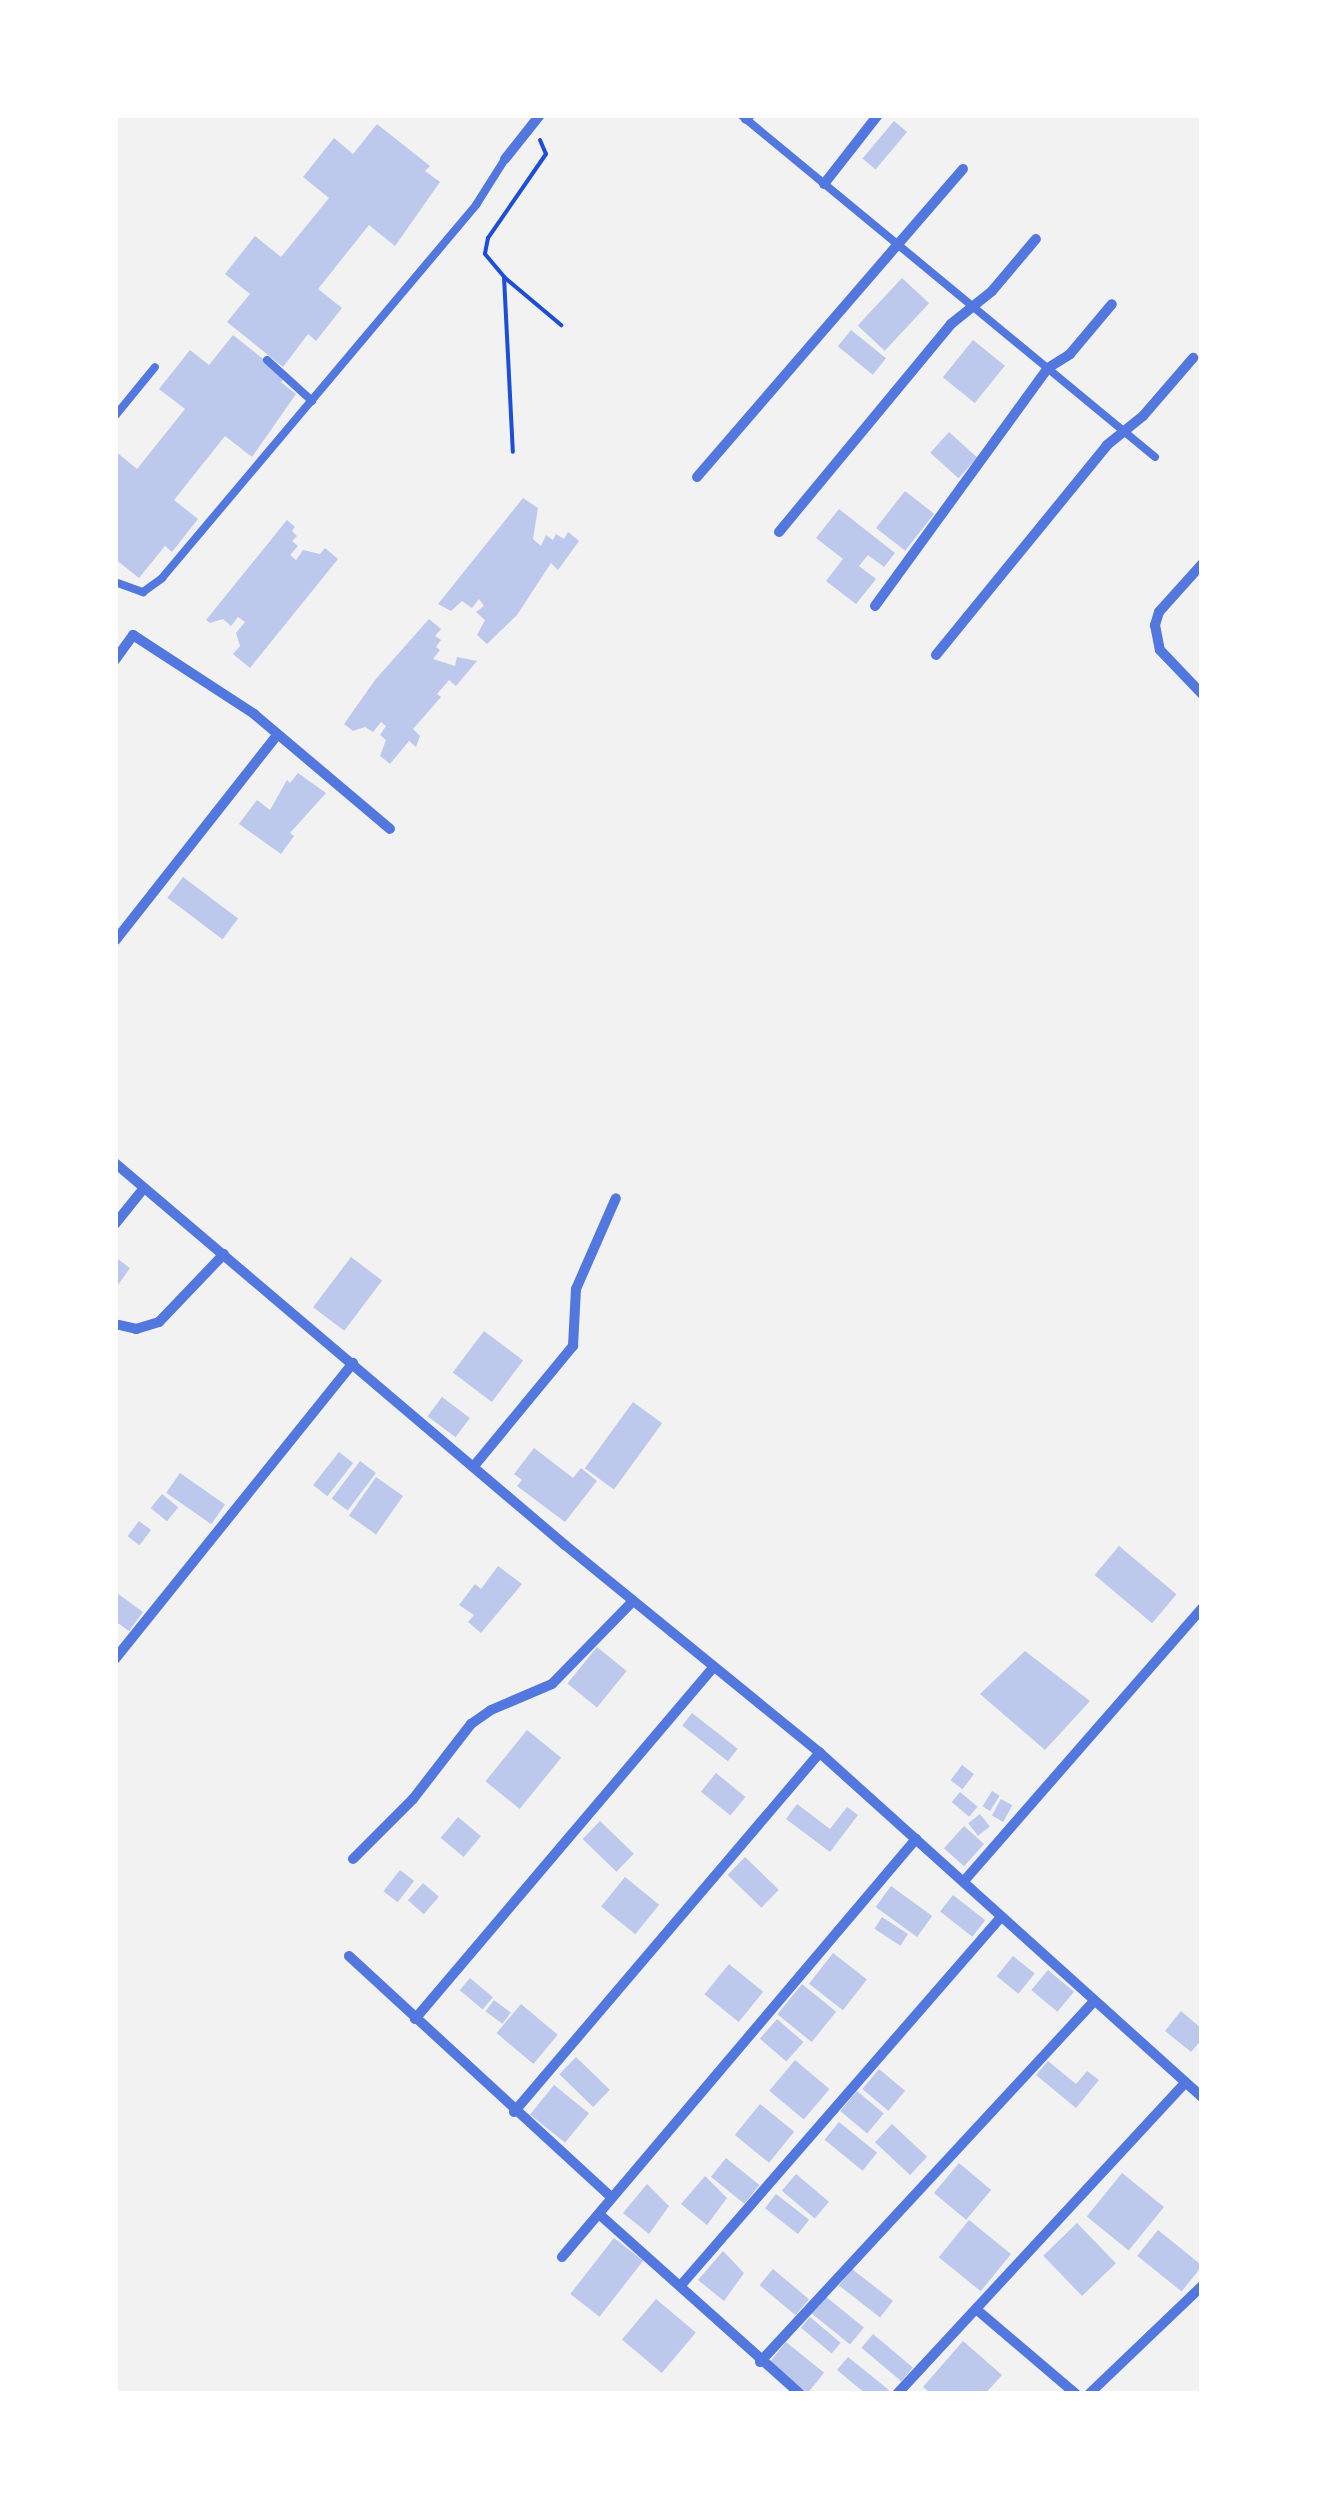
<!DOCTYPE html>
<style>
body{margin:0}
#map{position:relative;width:1317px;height:2509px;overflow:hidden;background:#f2f2f2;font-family:"PT Sans",sans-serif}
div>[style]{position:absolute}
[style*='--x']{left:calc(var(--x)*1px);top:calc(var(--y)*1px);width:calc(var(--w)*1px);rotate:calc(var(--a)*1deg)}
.building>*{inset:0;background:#bdc9ec;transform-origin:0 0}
.path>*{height:4px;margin:-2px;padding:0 2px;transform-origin:2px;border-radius:2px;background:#1d4ed8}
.service>*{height:8px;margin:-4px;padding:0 4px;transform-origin:4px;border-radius:4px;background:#5277de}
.minor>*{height:10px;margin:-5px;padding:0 5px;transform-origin:5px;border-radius:5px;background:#5277de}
span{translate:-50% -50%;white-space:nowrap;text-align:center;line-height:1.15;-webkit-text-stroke:10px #fff;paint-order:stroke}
.frame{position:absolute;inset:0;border:118px solid #fff;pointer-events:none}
</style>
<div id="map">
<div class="building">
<i style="left:894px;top:121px;width:17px;height:49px;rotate:40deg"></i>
<i style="clip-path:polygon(377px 124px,430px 166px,425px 171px,440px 182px,395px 246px,369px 225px,318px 289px,342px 308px,316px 341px,308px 334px,283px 367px,227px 322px,250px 294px,225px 274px,255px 236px,281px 257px,329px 198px,303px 177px,334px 138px,353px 154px)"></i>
<i style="left:902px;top:278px;width:37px;height:65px;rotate:43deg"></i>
<i style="left:851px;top:330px;width:45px;height:21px;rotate:39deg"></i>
<i style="clip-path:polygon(233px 335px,286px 377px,281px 382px,296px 394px,252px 457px,225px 436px,174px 500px,198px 519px,172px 552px,165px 546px,139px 578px,115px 559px,115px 451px,137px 469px,185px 409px,159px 389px,190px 350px,209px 365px)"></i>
<i style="left:973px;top:340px;width:41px;height:48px;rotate:39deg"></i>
<i style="left:949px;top:432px;width:38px;height:28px;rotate:42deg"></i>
<i style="left:905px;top:491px;width:37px;height:47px;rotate:38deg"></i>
<i style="clip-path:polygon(523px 498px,538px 508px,533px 539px,541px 546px,546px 535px,553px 540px,556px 534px,564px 539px,568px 532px,579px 541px,558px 570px,551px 563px,517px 615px,487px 644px,477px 635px,485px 620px,476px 612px,484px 606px,479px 599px,472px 608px,462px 601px,451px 611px,438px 604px)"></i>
<i style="clip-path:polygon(839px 509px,895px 553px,884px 567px,868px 555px,859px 566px,876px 579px,856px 604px,826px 581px,843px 559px,816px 538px)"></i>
<i style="clip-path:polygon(287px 520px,295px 527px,292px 531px,297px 536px,292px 541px,298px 546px,290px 555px,296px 560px,303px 550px,320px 554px,325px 548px,338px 559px,250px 668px,233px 654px,240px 646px,236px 633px,245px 622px,238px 617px,231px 626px,223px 619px,210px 623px,206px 620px)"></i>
<i style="clip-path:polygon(429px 619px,441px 629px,435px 636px,441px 640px,436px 647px,440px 650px,433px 659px,455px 666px,457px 657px,477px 661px,456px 686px,449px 680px,437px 694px,441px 697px,413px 729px,420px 736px,416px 747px,409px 741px,390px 764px,380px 756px,386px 740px,380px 735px,386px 726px,381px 722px,373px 732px,365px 727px,353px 731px,344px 724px,375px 680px)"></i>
<i style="clip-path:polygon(298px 773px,326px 793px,290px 833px,294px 836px,281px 854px,239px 824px,257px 800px,270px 810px,287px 780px,290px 783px)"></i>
<i style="left:183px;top:877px;width:69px;height:26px;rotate:37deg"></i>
<i style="clip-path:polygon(115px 1257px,130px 1268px,118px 1285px,115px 1283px)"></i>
<i style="left:351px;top:1257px;width:39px;height:63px;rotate:37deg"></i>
<i style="left:484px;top:1331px;width:49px;height:52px;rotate:37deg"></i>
<i style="left:442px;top:1397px;width:35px;height:24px;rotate:37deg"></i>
<i style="left:633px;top:1402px;width:36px;height:82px;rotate:36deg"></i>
<i style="clip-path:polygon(534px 1448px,573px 1478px,581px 1468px,597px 1481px,565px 1522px,517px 1486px,522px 1480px,514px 1474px)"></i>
<i style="left:339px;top:1452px;width:18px;height:42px;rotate:38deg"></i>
<i style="left:360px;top:1461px;width:20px;height:47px;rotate:37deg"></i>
<i style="left:180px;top:1473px;width:55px;height:24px;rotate:35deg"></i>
<i style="left:376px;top:1477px;width:33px;height:47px;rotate:35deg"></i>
<i style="left:162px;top:1494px;width:21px;height:18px;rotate:39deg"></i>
<i style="left:139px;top:1521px;width:15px;height:19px;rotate:37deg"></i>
<i style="left:1119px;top:1546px;width:75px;height:38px;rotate:40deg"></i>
<i style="clip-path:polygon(498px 1566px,522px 1584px,481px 1633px,468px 1622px,474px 1615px,459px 1605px,475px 1584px,481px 1589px)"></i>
<i style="clip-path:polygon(117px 1593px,143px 1612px,129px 1631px,115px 1621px)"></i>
<i style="left:597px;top:1647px;width:38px;height:47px;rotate:39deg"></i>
<i style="clip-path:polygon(1025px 1651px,1090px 1701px,1045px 1750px,980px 1694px)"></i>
<i style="left:692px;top:1713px;width:58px;height:16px;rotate:38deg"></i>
<i style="left:527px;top:1730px;width:44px;height:66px;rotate:39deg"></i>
<i style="left:962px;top:1765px;width:15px;height:19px;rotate:37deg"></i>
<i style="left:716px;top:1773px;width:38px;height:24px;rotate:39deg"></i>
<i style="left:992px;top:1791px;width:9px;height:18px;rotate:32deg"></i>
<i style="left:960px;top:1792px;width:23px;height:13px;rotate:40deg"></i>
<i style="left:1001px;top:1799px;width:13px;height:19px;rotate:29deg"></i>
<i style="clip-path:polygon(797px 1804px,830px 1829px,847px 1807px,858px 1815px,830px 1852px,786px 1819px)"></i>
<i style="left:980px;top:1814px;width:16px;height:15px;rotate:52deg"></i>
<i style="left:458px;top:1817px;width:30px;height:27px;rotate:40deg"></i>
<i style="left:600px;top:1821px;width:47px;height:25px;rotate:44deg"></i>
<i style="left:964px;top:1826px;width:27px;height:30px;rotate:42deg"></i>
<i style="left:745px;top:1857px;width:47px;height:25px;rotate:44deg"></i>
<i style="left:400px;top:1870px;width:18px;height:27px;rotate:38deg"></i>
<i style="left:625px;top:1877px;width:44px;height:38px;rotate:39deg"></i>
<i style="left:423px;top:1883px;width:21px;height:23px;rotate:41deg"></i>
<i style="left:891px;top:1886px;width:51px;height:26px;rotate:36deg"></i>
<i style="left:953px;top:1895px;width:41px;height:21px;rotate:38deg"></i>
<i style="left:882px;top:1917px;width:31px;height:14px;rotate:33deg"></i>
<i style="left:833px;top:1953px;width:43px;height:39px;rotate:38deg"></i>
<i style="left:1013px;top:1956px;width:28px;height:26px;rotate:39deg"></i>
<i style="left:729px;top:1964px;width:44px;height:39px;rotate:39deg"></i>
<i style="left:1048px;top:1970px;width:34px;height:26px;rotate:40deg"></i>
<i style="left:470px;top:1978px;width:30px;height:16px;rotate:40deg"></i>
<i style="left:802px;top:1984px;width:44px;height:39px;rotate:39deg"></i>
<i style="left:494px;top:2000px;width:21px;height:14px;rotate:37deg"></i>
<i style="left:521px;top:2004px;width:48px;height:38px;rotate:40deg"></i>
<i style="clip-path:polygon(1181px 2011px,1202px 2029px,1202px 2039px,1191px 2052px,1165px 2031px)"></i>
<i style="left:777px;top:2019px;width:35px;height:26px;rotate:41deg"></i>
<i style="left:576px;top:2057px;width:47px;height:24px;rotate:44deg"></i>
<i style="left:795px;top:2060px;width:45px;height:40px;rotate:40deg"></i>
<i style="clip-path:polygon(1048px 2061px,1076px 2084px,1087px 2071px,1099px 2080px,1076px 2108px,1036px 2075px)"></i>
<i style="left:879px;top:2069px;width:34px;height:26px;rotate:40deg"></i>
<i style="left:554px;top:2085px;width:45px;height:38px;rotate:39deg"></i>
<i style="left:857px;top:2091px;width:35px;height:26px;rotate:40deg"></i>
<i style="left:760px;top:2104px;width:44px;height:40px;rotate:39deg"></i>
<i style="left:839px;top:2122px;width:49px;height:23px;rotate:39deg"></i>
<i style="left:892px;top:2124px;width:48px;height:25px;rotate:43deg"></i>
<i style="left:726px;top:2158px;width:43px;height:24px;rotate:39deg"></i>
<i style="left:959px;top:2163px;width:42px;height:39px;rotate:40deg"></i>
<i style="left:1122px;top:2173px;width:54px;height:56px;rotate:39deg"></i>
<i style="left:796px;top:2174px;width:43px;height:22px;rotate:40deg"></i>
<i style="clip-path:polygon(705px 2176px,727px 2198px,707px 2225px,681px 2204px)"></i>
<i style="clip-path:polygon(647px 2184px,669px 2206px,649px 2234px,623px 2213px)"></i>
<i style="left:776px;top:2194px;width:42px;height:18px;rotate:38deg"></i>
<i style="left:969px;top:2220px;width:54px;height:48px;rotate:39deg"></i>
<i style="left:1077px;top:2223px;width:56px;height:47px;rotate:46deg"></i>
<i style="left:1158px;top:2230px;width:57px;height:33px;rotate:39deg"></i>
<i style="left:614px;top:2238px;width:37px;height:71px;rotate:38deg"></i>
<i style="clip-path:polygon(723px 2251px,744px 2273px,724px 2301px,698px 2280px)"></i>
<i style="left:773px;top:2269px;width:47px;height:21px;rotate:40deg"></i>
<i style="left:852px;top:2269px;width:52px;height:21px;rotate:38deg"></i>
<i style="left:825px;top:2296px;width:50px;height:22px;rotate:39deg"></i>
<i style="left:656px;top:2299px;width:52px;height:53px;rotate:40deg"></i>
<i style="left:810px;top:2317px;width:40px;height:14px;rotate:40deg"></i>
<i style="left:873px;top:2334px;width:52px;height:18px;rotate:40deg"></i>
<i style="clip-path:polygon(963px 2341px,1002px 2375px,985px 2394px,932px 2394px,923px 2387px)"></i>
<i style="left:786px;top:2342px;width:49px;height:26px;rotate:39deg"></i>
<i style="clip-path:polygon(848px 2357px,889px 2390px,886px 2394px,866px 2394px,837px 2370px)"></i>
</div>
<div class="path">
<i style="--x:540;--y:140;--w:15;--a:67"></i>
<i style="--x:546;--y:154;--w:102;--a:124.6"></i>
<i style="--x:488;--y:238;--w:16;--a:101"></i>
<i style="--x:485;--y:254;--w:30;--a:50"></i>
<i style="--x:504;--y:277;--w:75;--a:40.1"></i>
<i style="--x:504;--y:277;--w:175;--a:87.1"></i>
</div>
<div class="service">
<i style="--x:741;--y:115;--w:537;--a:39.56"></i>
<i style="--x:267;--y:360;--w:61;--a:42.3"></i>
<i style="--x:115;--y:416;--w:63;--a:-50.8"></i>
<i style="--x:115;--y:582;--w:30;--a:20"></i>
<i style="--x:143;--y:592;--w:24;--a:-36"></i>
<i style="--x:162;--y:578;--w:488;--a:-49.9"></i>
<i style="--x:476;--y:205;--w:54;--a:-57.8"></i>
</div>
<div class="minor">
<i style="--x:746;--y:119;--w:6;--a:-45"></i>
<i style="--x:505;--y:159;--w:56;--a:-51.5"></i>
<i style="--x:824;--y:184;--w:88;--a:-52"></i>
<i style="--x:697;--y:477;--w:407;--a:-49.2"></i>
<i style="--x:779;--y:532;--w:270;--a:-50.4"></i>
<i style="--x:951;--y:324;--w:53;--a:-38.8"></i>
<i style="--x:992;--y:291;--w:68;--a:-49.8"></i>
<i style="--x:1202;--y:564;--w:64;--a:131.9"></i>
<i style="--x:1159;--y:612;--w:14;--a:107"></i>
<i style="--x:1155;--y:625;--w:25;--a:79"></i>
<i style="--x:1160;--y:650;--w:61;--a:46.3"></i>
<i style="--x:875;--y:606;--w:294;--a:-54"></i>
<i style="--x:1048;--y:368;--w:26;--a:-32"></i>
<i style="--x:1070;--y:354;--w:65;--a:-50"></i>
<i style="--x:936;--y:655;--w:271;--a:-50.8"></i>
<i style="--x:1107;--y:445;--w:46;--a:-38.9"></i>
<i style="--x:1143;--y:416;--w:77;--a:-49.2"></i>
<i style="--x:115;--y:660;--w:31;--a:-54"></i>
<i style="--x:133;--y:635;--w:145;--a:33.1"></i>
<i style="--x:254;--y:714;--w:178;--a:40.2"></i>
<i style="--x:115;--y:941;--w:263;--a:-51.8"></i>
<i style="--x:115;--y:1163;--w:590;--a:40.33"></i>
<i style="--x:565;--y:1545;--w:329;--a:39.2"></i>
<i style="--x:820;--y:1753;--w:514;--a:42"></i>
<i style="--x:115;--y:1224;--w:46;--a:-51.1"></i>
<i style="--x:115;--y:1324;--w:22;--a:13"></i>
<i style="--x:136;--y:1329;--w:24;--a:-17"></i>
<i style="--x:159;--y:1322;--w:94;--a:-46.3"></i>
<i style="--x:474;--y:1466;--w:156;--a:-50.5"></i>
<i style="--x:573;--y:1346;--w:57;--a:-87"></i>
<i style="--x:576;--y:1289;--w:99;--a:-66.3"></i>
<i style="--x:115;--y:1659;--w:380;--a:-51.2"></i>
<i style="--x:353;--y:1859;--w:85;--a:-45"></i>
<i style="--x:413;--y:1799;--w:95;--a:-52.3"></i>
<i style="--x:471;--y:1724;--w:24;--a:-35"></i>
<i style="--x:491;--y:1710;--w:66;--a:-23.1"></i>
<i style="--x:552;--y:1684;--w:116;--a:-45.7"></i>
<i style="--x:964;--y:1881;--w:362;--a:-48.9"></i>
<i style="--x:349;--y:1956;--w:357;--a:42.6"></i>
<i style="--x:415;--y:2019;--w:461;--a:-49.7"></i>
<i style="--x:514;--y:2112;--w:472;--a:-49.6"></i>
<i style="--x:599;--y:2214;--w:270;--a:41.8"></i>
<i style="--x:562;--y:2257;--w:548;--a:-49.74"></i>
<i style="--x:682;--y:2284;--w:486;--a:-49"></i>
<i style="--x:976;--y:2309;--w:131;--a:40.4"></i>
<i style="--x:760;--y:2362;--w:492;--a:-47.2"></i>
<i style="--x:897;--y:2394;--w:424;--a:-47.2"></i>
<i style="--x:1089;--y:2394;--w:156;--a:-43.7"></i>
</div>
<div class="frame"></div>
</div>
